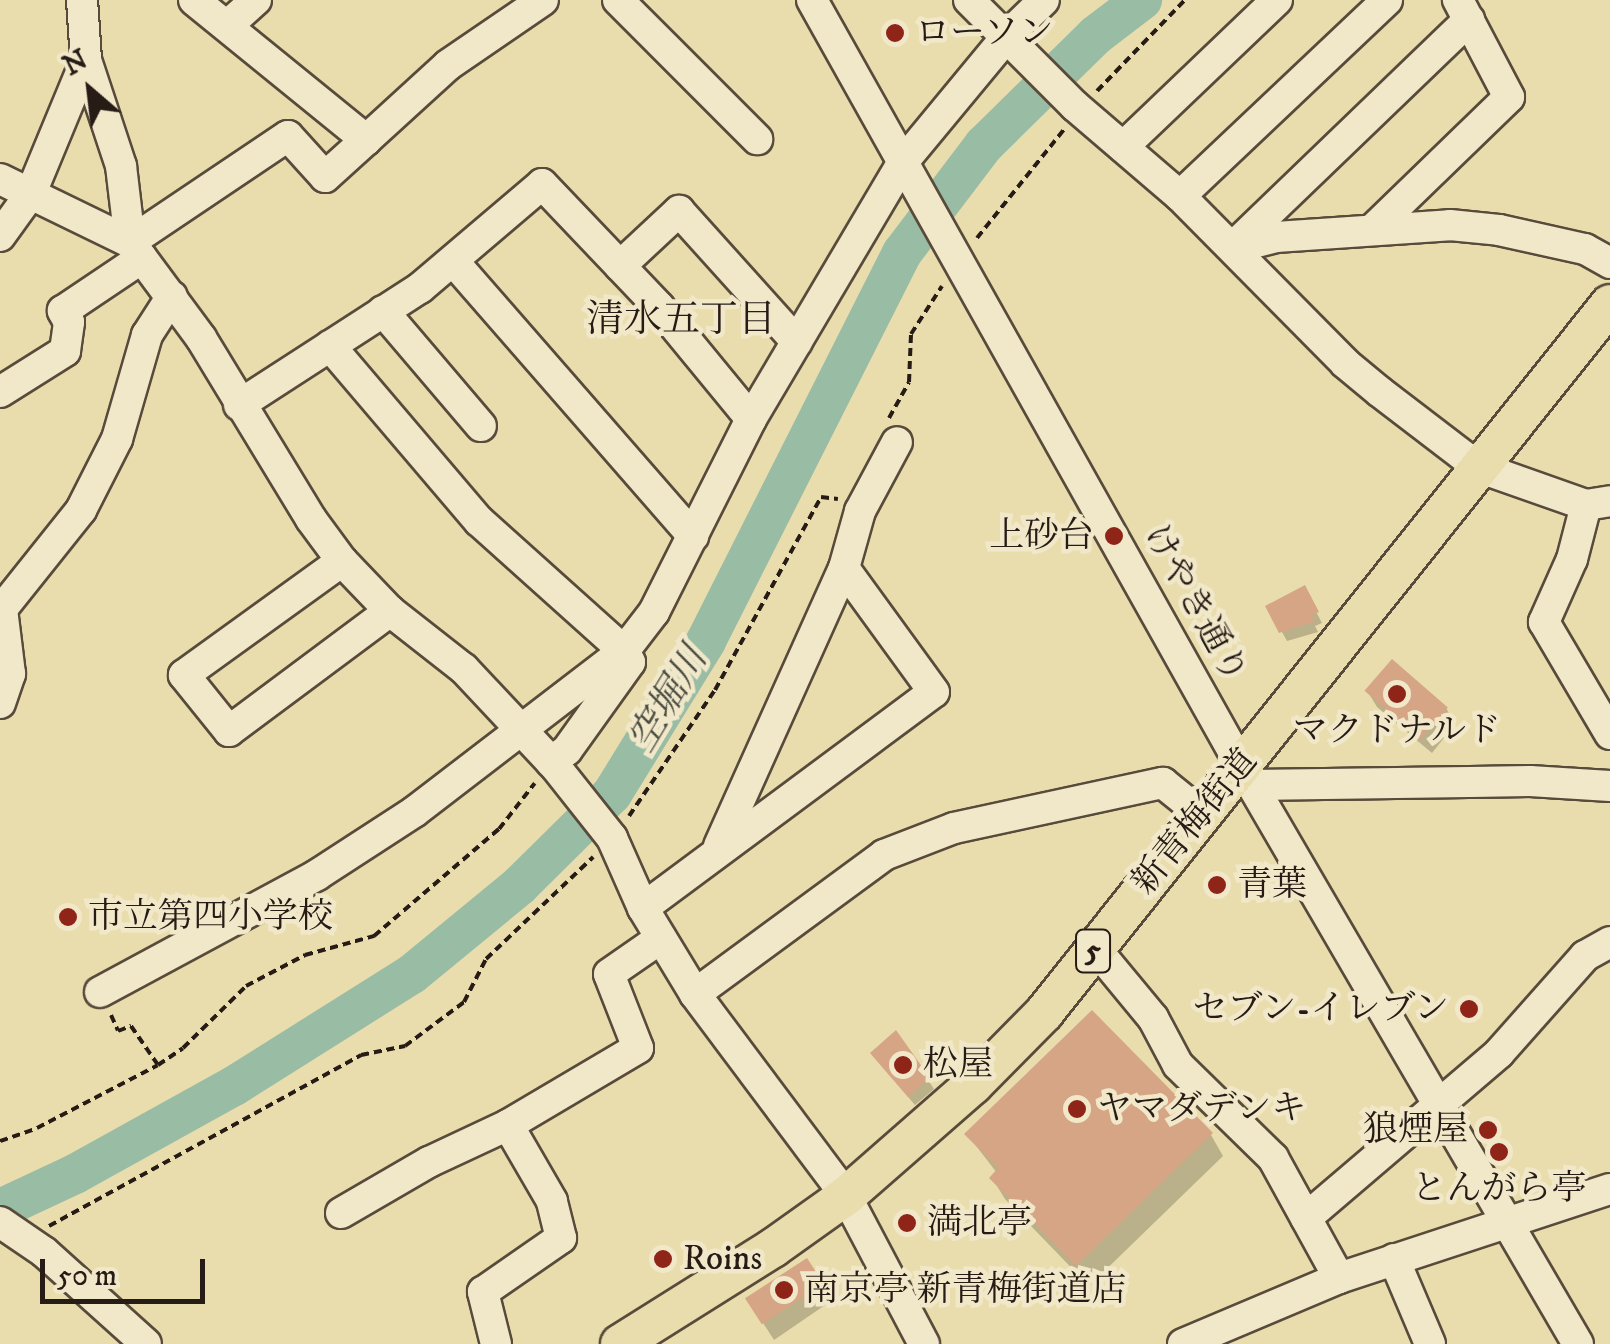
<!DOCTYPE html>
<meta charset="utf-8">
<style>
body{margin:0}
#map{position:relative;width:1610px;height:1344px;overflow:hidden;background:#e9dcad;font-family:"IM FELL DW Pica","Noto Serif JP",serif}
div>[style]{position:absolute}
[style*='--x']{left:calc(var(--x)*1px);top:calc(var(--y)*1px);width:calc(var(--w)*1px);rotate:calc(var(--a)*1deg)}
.shadow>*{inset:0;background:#0003}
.river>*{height:40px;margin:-20px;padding:0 20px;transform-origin:20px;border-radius:20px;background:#99bca5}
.building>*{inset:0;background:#d5a586;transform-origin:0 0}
.path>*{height:4px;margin-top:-2px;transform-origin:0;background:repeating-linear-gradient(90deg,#271b15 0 8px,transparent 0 13px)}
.roads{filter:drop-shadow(2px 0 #584b3b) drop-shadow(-2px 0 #584b3b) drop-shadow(0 2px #584b3b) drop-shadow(0 -2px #584b3b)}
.minor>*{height:30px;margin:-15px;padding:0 15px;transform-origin:15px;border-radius:15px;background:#f1e8ca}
.major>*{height:38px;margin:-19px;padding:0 19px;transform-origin:19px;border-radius:19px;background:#e9dcad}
.dots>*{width:28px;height:28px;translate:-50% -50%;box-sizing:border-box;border:5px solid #f1e8ca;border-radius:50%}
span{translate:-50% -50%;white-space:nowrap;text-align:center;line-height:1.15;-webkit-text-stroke:9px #f1e8ca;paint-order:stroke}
.shield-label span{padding:2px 8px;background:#f1e8ca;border:2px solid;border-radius:8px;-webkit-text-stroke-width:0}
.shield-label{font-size:32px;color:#271b15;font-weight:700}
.poi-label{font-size:35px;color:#271b15}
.left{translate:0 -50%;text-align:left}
.right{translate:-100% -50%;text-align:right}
.street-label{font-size:35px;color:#271b15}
.neighbourhood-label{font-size:38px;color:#271b15}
.water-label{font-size:38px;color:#494b40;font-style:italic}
.north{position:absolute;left:40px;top:40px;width:100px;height:100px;-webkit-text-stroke:8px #f1e8ca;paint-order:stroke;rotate:332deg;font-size:28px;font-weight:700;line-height:40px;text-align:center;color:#271b15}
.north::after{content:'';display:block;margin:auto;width:35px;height:45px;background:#271b15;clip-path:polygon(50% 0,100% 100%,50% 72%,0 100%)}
.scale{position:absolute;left:40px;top:1259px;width:165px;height:45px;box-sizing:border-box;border:5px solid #271b15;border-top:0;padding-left:12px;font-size:30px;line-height:35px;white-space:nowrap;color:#271b15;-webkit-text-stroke:8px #f1e8ca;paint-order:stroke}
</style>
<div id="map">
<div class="shadow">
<i style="clip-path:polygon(1304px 589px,1322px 623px,1315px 626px,1318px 632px,1287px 641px,1268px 607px)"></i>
<i style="clip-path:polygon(1368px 692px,1446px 708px,1455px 724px,1432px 753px,1377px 707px)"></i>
<i style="clip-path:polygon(879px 1063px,928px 1080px,934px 1089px,915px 1105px)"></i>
<i style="clip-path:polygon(967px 1134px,1211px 1135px,1223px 1156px,1089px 1286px,1005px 1199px,992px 1178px,997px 1173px)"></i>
<i style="clip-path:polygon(806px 1262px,831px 1301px,774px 1340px,758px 1315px)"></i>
</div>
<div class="river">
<i style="--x:0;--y:1209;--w:83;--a:-25"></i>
<i style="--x:75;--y:1174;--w:182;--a:-29"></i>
<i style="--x:234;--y:1086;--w:210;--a:-32.2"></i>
<i style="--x:412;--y:974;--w:139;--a:-39.4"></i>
<i style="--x:519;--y:886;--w:131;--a:-44.7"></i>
<i style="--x:612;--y:794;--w:180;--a:-58.4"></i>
<i style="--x:706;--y:641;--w:435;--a:-63.2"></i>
<i style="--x:902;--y:253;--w:136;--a:-52.8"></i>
<i style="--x:984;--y:145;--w:157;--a:-44.5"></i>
<i style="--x:1096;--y:35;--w:58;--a:-37.3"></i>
</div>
<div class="building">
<i style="clip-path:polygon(1305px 585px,1319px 612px,1312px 615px,1315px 621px,1279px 633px,1265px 606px)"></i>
<i style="left:1392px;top:659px;width:74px;height:42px;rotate:41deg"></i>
<i style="clip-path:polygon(1092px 1010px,1213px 1133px,1076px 1266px,989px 1178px,998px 1168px,964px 1134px)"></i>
<i style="clip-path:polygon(896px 1030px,930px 1078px,908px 1097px,870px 1053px)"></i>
<i style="left:807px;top:1258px;width:31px;height:74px;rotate:57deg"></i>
</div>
<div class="path">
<i style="--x:1097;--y:91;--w:127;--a:-46"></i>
<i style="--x:977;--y:238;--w:141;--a:-51.3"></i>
<i style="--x:889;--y:418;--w:41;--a:-60.9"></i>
<i style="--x:909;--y:382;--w:48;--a:-87.6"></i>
<i style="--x:911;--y:334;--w:57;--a:-57.1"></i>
<i style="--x:629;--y:816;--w:153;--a:-55.7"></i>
<i style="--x:715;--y:690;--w:220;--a:-61.2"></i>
<i style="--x:821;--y:497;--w:17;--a:7"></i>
<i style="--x:111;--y:1015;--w:17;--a:66"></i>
<i style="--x:118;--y:1031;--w:14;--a:-21"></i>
<i style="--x:131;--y:1026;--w:47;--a:55.3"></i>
<i style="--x:0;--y:1141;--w:39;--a:-19"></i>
<i style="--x:37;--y:1128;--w:136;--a:-27.5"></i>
<i style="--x:158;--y:1065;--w:30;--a:-34"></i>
<i style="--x:183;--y:1048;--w:88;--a:-44.5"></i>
<i style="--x:246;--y:986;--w:67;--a:-27.7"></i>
<i style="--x:305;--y:955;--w:72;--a:-15.4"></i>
<i style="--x:374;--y:936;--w:165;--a:-40.6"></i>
<i style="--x:499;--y:829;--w:58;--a:-52"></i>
<i style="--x:49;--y:1226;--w:356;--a:-28.7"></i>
<i style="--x:361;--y:1055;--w:45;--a:-11.6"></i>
<i style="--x:405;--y:1046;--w:74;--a:-36.7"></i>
<i style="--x:464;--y:1002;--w:48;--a:-62.9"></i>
<i style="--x:486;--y:959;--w:148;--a:-43.6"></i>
</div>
<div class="roads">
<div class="minor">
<i style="--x:194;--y:0;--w:222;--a:39.1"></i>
<i style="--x:366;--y:140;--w:111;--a:-42.4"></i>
<i style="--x:448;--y:65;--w:115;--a:-34.4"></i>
<i style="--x:618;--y:0;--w:197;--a:45"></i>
<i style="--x:812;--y:0;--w:900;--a:60.73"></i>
<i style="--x:1252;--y:785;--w:647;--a:59.75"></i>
<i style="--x:969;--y:0;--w:150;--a:45"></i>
<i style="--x:1075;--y:106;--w:138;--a:40.6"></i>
<i style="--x:1180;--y:196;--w:235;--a:45.3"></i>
<i style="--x:1345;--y:363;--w:45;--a:39.6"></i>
<i style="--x:1380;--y:392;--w:123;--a:37.4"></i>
<i style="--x:1478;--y:467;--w:114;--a:19.4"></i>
<i style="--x:1586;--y:505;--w:24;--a:-9"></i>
<i style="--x:227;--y:26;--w:39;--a:-42"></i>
<i style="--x:86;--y:60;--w:112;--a:71.7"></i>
<i style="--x:121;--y:166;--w:77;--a:83.2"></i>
<i style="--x:130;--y:242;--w:190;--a:-33.9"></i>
<i style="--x:288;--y:136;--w:55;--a:47.9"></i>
<i style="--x:325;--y:177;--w:55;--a:-42.1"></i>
<i style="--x:1123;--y:147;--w:213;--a:-43.7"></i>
<i style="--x:0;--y:179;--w:144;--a:25.9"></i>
<i style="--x:130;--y:242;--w:119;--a:53.5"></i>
<i style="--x:201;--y:338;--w:212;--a:58.7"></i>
<i style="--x:311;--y:519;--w:52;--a:53.6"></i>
<i style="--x:342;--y:561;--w:69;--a:46.2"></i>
<i style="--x:390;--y:611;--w:94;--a:38.1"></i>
<i style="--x:464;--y:669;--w:133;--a:46.8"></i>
<i style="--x:555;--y:766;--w:92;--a:51.6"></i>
<i style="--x:612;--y:838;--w:77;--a:66.1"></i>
<i style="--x:643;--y:908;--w:100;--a:58.8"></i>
<i style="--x:695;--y:994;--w:252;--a:53.2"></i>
<i style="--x:846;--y:1196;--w:167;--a:62.2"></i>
<i style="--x:1180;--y:196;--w:285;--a:-43.4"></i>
<i style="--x:1374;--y:228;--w:188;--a:-44.1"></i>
<i style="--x:1509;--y:97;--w:110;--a:-117.7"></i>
<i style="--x:0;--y:236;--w:53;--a:-54.2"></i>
<i style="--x:31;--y:193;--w:144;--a:-67.5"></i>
<i style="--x:86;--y:60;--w:60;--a:-93.8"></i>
<i style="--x:1235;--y:245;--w:325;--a:-43.9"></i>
<i style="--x:1233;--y:248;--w:44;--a:-14.3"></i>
<i style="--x:1276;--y:237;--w:174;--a:-3.9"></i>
<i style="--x:1450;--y:225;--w:49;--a:5.8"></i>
<i style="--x:1499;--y:230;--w:88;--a:12.5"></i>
<i style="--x:1585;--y:249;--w:29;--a:29"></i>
<i style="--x:454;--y:262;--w:364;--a:48.9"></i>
<i style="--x:620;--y:266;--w:81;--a:-43"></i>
<i style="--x:679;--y:211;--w:176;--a:48"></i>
<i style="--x:383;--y:311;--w:151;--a:49.6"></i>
<i style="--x:0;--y:392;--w:77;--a:-32.2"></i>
<i style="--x:65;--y:351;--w:29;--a:-82"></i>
<i style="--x:69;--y:322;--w:13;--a:-119"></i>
<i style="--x:63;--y:311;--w:95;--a:-33.9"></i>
<i style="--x:239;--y:405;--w:216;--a:-32.9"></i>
<i style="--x:420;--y:288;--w:160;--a:-40.4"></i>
<i style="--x:542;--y:184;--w:170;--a:46.4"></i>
<i style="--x:659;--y:307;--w:145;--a:50.6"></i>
<i style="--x:1586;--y:505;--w:56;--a:104.5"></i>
<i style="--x:1572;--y:559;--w:69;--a:114"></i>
<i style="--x:1544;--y:622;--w:130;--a:59.5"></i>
<i style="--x:342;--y:561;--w:195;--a:144.2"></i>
<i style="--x:184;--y:675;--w:72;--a:51.2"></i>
<i style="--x:229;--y:731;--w:201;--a:-36.7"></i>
<i style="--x:0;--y:703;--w:31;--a:-71"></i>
<i style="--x:10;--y:674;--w:65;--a:-97"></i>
<i style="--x:2;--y:609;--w:127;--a:-51.4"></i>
<i style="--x:81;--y:510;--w:80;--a:-63.1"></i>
<i style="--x:117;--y:439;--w:108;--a:-73.9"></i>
<i style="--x:147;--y:335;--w:46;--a:-57.3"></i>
<i style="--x:551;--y:762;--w:20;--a:-37"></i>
<i style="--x:567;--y:750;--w:108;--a:-54.4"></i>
<i style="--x:630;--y:662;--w:13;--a:-119"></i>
<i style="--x:624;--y:651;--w:49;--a:-52.4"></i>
<i style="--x:654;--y:612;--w:216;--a:-63.3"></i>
<i style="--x:751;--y:419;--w:299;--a:-59.4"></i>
<i style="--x:903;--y:162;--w:165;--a:-50.4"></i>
<i style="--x:1008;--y:35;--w:50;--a:-44.2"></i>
<i style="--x:1252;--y:785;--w:278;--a:-0.8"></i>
<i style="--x:1530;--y:781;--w:80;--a:3.6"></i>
<i style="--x:719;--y:846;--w:305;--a:-65.8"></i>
<i style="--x:844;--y:568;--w:59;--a:-74.3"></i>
<i style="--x:860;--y:511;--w:78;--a:-61.8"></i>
<i style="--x:643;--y:908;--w:362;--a:-36.6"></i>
<i style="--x:934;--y:692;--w:153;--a:-126"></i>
<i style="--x:1095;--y:948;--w:91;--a:50.4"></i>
<i style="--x:1153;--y:1018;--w:53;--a:62"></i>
<i style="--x:1178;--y:1065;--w:133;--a:44.4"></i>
<i style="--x:1273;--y:1158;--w:137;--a:61.2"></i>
<i style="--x:100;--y:992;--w:247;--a:-28.3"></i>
<i style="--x:317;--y:875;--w:116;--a:-33"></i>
<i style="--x:414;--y:812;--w:265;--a:-37.5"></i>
<i style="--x:624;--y:651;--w:195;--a:-138.1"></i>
<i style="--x:479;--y:521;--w:230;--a:-130.4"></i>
<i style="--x:695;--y:994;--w:235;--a:-36.3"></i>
<i style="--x:884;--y:855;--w:75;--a:-21.1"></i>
<i style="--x:954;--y:828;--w:214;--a:-12.2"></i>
<i style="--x:1163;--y:783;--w:48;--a:39"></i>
<i style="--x:341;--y:1213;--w:102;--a:-30.1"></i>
<i style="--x:429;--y:1162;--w:87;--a:-25.1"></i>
<i style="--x:1306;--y:1218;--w:254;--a:-40.5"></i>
<i style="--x:1499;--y:1053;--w:130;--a:-48.4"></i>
<i style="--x:1585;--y:956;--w:29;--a:-29"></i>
<i style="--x:0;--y:1222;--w:53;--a:34.3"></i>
<i style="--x:44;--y:1252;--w:137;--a:42"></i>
<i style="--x:1394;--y:1259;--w:92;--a:67"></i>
<i style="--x:496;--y:1344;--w:54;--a:-104"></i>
<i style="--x:483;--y:1292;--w:95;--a:-34.7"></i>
<i style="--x:561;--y:1238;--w:38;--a:-104"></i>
<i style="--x:552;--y:1201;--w:88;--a:-120.1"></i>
<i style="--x:508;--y:1125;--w:151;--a:-30.6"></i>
<i style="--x:638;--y:1048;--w:79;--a:-111.4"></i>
<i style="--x:609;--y:974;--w:63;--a:-34.7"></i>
<i style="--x:1183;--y:1344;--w:169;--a:-22.9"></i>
<i style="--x:1339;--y:1278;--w:285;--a:-18.2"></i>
</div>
<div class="major">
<i style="--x:620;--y:1344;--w:181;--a:-32.1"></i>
<i style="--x:773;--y:1248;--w:90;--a:-35.5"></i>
<i style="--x:846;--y:1196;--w:169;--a:-41.2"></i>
<i style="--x:973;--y:1085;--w:101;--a:-45.4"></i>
<i style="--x:1044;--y:1013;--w:907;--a:-51.4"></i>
</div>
</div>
<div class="dots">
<i style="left:895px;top:33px;background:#8f2418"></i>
<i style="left:1114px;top:536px;background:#8f2418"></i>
<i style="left:1397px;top:694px;background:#8f2418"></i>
<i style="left:1217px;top:885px;background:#8f2418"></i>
<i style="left:68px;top:917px;background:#8f2418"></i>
<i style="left:1469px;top:1009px;background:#8f2418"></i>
<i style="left:903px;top:1065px;background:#8f2418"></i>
<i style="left:1077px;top:1109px;background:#8f2418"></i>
<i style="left:1488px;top:1130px;background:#8f2418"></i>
<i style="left:1499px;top:1152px;background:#8f2418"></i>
<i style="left:907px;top:1223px;background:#8f2418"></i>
<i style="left:663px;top:1259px;background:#8f2418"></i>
<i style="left:784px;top:1290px;background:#8f2418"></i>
</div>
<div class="shield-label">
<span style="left:1093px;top:951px">5</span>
</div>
<div class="poi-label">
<span class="left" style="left:915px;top:33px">ローソン</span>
<span class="right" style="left:1094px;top:536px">上砂台</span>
<span style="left:1397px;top:731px">マクドナルド</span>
<span class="left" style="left:1237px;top:885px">青葉</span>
<span class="left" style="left:88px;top:917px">市立第四小学校</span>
<span class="right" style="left:1449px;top:1009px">セブン-イレブン</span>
<span class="left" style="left:923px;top:1065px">松屋</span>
<span class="left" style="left:1097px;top:1109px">ヤマダデンキ</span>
<span class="right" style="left:1468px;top:1130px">狼煙屋</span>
<span style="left:1499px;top:1189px">とんがら亭</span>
<span class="left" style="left:927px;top:1223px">満北亭</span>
<span class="left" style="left:683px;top:1259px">Roins</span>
<span class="left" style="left:804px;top:1290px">南京亭 新青梅街道店</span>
</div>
<div class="street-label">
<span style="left:1195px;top:604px;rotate:61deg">けやき通り</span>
<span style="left:1195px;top:822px;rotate:-51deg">新青梅街道</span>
</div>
<div class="neighbourhood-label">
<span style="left:681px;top:321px">清水五丁目</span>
</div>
<div class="water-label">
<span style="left:669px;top:700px;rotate:-59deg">空堀川</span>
</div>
<div class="north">N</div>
<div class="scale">50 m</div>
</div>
